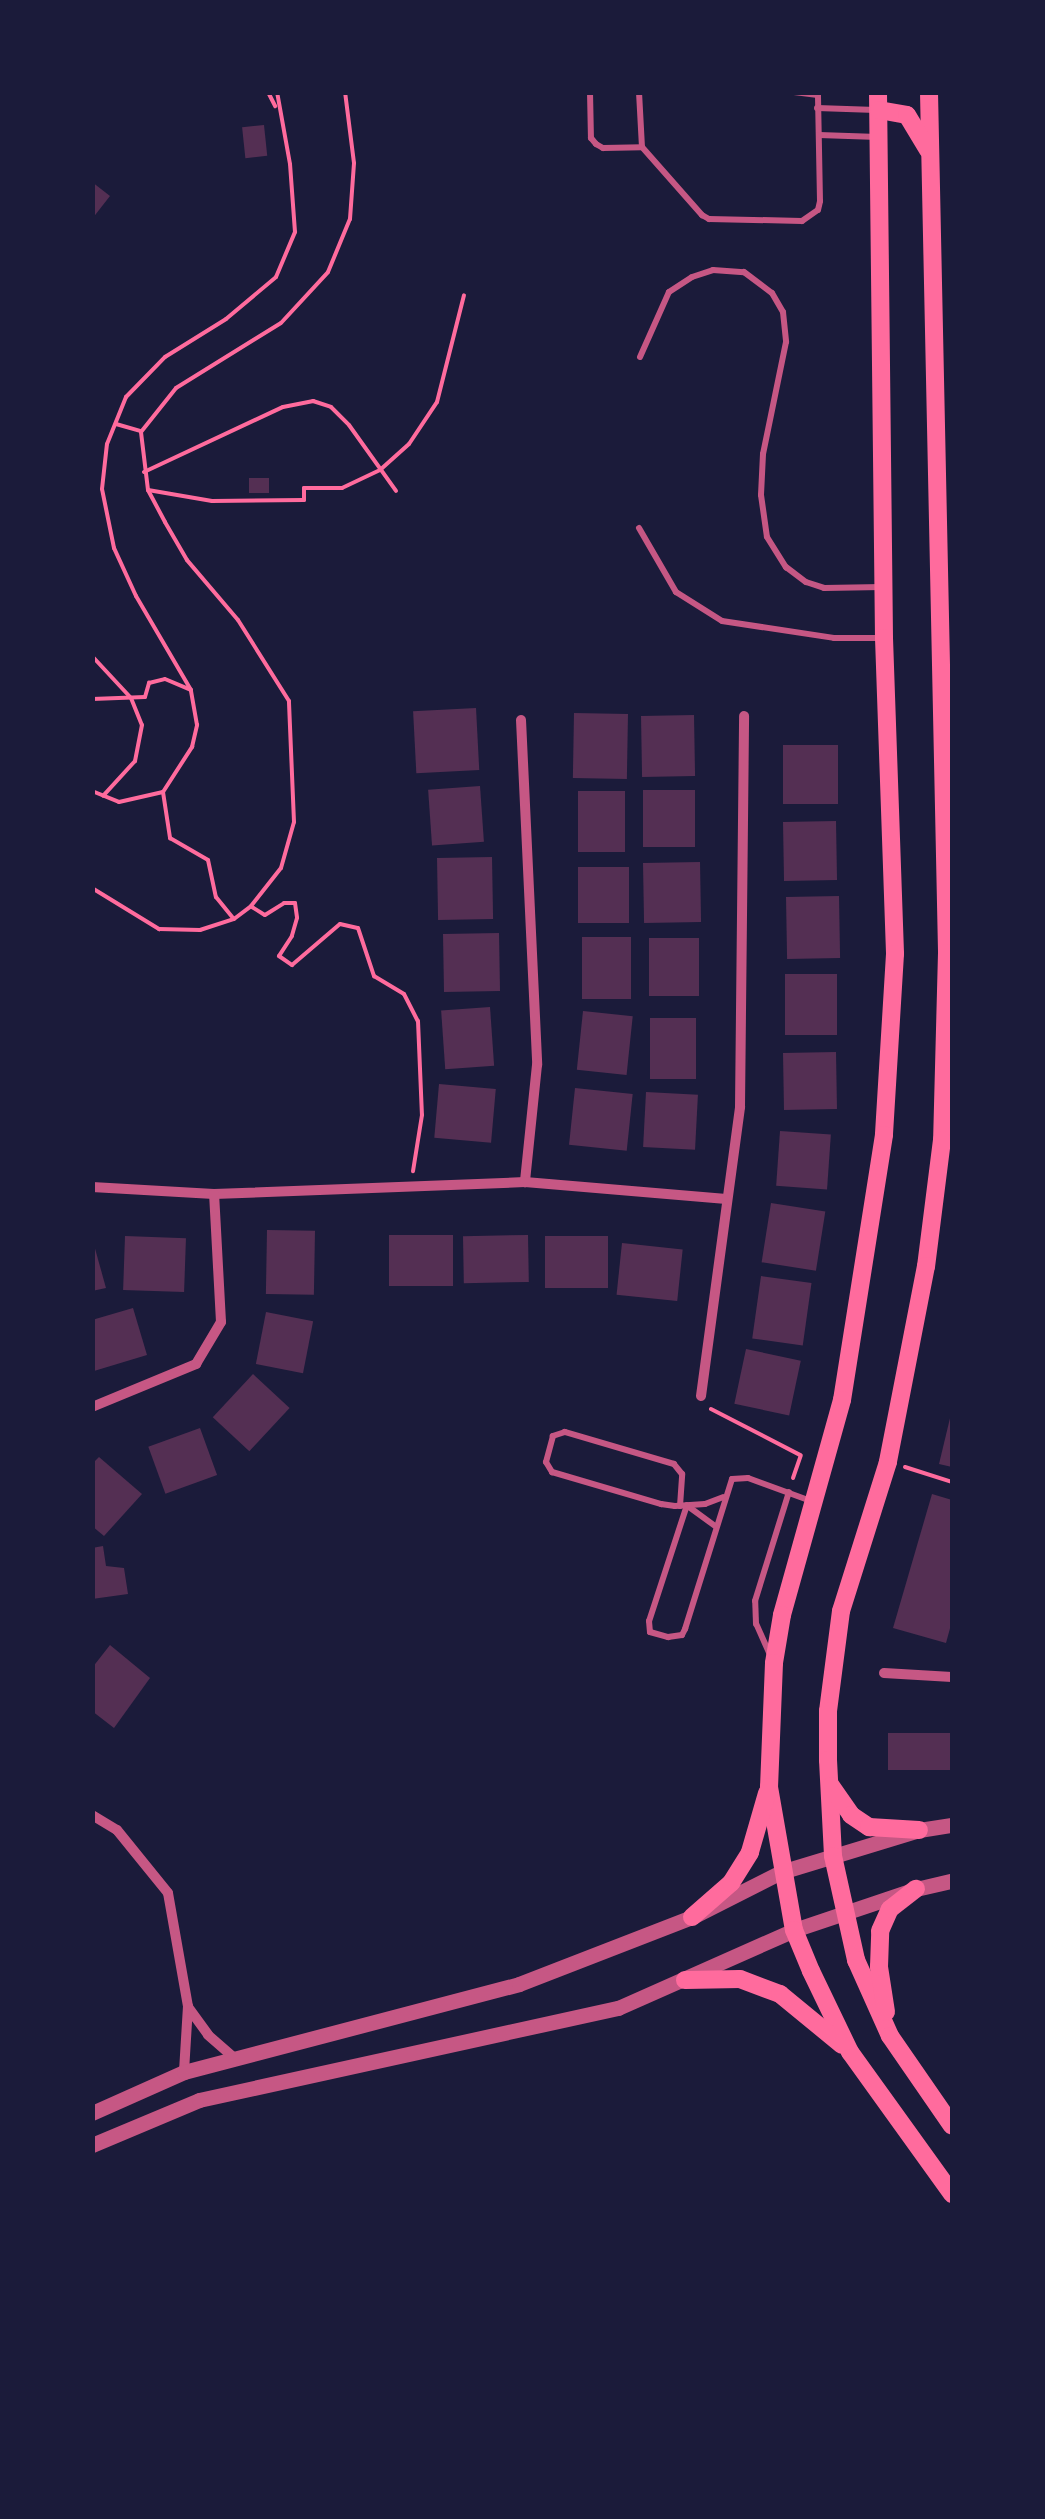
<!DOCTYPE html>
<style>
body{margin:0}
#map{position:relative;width:1045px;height:2519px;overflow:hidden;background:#1b1b3a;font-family:Montserrat,sans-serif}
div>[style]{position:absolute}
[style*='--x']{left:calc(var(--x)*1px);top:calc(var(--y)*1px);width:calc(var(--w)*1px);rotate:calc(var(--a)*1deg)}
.building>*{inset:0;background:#542f53;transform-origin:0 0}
.path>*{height:4px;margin:-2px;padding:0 2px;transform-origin:2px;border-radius:2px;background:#ff6b9d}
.service>*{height:6px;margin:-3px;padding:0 3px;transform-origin:3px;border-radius:3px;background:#c65784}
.minor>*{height:10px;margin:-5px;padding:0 5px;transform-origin:5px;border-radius:5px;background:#c65784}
.tertiary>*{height:15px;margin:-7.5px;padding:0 7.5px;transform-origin:7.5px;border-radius:7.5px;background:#c65784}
.secondary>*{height:18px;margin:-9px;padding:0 9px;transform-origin:9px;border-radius:9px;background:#ff6b9d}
span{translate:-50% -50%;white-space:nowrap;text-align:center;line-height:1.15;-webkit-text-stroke:8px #1b1b3a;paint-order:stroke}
.frame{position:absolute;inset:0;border:95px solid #1b1b3a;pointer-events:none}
</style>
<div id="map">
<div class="building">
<i style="left:264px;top:125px;width:31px;height:22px;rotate:84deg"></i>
<i style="clip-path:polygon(92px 182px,110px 196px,92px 219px)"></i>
<i style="left:249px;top:478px;width:20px;height:15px"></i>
<i style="left:476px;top:708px;width:62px;height:63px;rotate:87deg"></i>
<i style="left:574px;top:713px;width:54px;height:65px;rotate:1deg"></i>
<i style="left:694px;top:715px;width:61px;height:53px;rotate:89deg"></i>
<i style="left:783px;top:745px;width:55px;height:59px"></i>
<i style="left:480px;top:786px;width:56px;height:52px;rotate:86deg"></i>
<i style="left:695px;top:790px;width:57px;height:52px;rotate:90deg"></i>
<i style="left:578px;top:791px;width:47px;height:61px"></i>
<i style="left:836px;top:821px;width:59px;height:53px;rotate:89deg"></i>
<i style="left:492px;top:857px;width:62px;height:55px;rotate:89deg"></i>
<i style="left:700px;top:862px;width:60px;height:57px;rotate:89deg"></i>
<i style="left:578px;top:867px;width:51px;height:56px"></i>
<i style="left:839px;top:896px;width:62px;height:53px;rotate:89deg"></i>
<i style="left:499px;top:933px;width:58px;height:56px;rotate:89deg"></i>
<i style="left:582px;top:937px;width:49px;height:62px"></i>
<i style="left:649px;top:938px;width:50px;height:58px"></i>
<i style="left:785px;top:974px;width:52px;height:61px"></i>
<i style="left:490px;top:1007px;width:59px;height:49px;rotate:86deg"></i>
<i style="left:583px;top:1011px;width:50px;height:59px;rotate:6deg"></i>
<i style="left:650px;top:1018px;width:46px;height:61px"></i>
<i style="left:836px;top:1052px;width:57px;height:53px;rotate:89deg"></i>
<i style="left:439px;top:1084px;width:57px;height:54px;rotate:5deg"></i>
<i style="left:575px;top:1088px;width:58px;height:57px;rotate:6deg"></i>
<i style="left:646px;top:1092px;width:52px;height:55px;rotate:3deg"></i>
<i style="left:780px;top:1131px;width:51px;height:55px;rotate:4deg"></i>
<i style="left:771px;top:1203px;width:55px;height:60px;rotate:9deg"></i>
<i style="left:267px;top:1230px;width:48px;height:64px;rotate:1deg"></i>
<i style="left:389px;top:1235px;width:64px;height:51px"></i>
<i style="left:528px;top:1235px;width:47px;height:65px;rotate:89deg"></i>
<i style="left:125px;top:1236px;width:61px;height:54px;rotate:2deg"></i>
<i style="left:545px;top:1236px;width:63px;height:52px"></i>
<i style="left:622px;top:1243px;width:61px;height:52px;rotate:6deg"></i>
<i style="clip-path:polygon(94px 1245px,106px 1288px,92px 1291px,92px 1246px)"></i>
<i style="left:761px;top:1276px;width:51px;height:63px;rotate:8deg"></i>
<i style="clip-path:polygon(133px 1308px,147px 1355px,94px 1371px,92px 1320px)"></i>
<i style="left:266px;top:1312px;width:48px;height:53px;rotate:11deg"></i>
<i style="left:746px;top:1349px;width:56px;height:56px;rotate:12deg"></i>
<i style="left:253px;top:1374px;width:50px;height:59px;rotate:43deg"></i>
<i style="clip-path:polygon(951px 1414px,952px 1414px,952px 1467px,939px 1464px)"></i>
<i style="left:200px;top:1428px;width:50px;height:55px;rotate:70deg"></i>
<i style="clip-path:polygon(99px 1457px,142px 1494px,104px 1536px,92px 1526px,92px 1464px)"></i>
<i style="clip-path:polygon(932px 1494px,952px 1500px,952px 1621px,946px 1643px,893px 1628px)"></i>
<i style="clip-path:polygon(103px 1546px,106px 1566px,124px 1568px,128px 1594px,92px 1599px,92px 1548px)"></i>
<i style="clip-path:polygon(110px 1645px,150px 1678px,114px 1728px,92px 1711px,92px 1668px)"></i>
<i style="left:952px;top:1733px;width:37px;height:64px;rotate:90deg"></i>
</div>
<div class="path">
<i style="--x:268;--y:92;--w:16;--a:63"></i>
<i style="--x:116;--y:424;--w:25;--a:16"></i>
<i style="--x:144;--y:472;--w:153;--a:-25.1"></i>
<i style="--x:283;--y:407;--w:31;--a:-11"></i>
<i style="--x:313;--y:401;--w:19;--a:18"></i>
<i style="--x:331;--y:407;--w:25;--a:45"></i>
<i style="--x:349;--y:425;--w:81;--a:54.5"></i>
<i style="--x:148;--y:490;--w:65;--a:9.8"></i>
<i style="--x:212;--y:501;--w:92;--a:-0.6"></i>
<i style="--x:304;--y:500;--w:12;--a:-90"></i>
<i style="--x:304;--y:488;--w:38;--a:0"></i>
<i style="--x:342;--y:488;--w:42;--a:-25.3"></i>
<i style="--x:380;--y:470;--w:39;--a:-42"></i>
<i style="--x:409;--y:444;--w:50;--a:-56.3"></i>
<i style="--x:437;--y:402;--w:110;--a:-75.8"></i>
<i style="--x:92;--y:656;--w:57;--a:47.1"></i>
<i style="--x:131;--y:698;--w:29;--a:68"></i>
<i style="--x:142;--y:725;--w:37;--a:101"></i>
<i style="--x:135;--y:761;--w:47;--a:132.4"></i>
<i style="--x:92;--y:699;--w:53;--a:-2.2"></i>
<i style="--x:145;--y:697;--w:15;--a:-74"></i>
<i style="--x:149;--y:683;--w:16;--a:-14"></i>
<i style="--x:165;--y:679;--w:28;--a:23"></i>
<i style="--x:92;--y:791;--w:29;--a:22"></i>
<i style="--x:119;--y:802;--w:45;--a:-12.8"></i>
<i style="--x:163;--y:792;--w:54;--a:-57.2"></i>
<i style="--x:192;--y:747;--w:23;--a:-77"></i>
<i style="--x:197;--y:725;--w:36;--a:-100"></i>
<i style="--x:191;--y:690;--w:109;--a:-120.3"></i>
<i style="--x:136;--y:596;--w:53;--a:-114.6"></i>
<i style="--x:114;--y:548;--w:60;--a:-101.5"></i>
<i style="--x:102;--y:489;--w:45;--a:-83.7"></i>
<i style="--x:107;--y:444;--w:51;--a:-68"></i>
<i style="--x:126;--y:397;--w:56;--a:-45.7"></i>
<i style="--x:165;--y:357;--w:72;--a:-31.9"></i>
<i style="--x:226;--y:319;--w:65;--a:-40"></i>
<i style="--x:276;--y:277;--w:49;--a:-67.1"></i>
<i style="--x:295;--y:232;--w:68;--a:-94.2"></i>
<i style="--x:290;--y:164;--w:73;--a:-100.2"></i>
<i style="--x:163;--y:792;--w:47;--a:81.3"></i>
<i style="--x:170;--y:838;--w:44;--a:30.1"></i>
<i style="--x:208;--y:860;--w:38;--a:78"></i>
<i style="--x:216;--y:897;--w:28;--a:51"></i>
<i style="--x:92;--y:888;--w:79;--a:31.5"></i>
<i style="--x:159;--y:929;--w:41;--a:1.4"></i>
<i style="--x:200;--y:930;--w:36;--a:-18"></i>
<i style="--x:234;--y:919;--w:21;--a:-37"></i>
<i style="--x:251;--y:906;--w:48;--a:-51.7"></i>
<i style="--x:281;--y:868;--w:48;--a:-74.2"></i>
<i style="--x:294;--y:822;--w:121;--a:-92.4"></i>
<i style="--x:289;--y:701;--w:96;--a:-122.2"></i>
<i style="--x:238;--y:620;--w:79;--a:-130.4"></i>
<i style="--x:187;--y:560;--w:44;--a:-120.1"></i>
<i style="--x:165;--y:522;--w:36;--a:-118"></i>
<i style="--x:148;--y:490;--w:58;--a:-96.9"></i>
<i style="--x:141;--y:432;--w:56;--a:-51.5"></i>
<i style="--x:176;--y:388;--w:123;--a:-31.8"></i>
<i style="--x:281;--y:323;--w:69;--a:-47.3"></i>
<i style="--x:328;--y:272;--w:57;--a:-67.5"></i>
<i style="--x:350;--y:219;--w:56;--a:-85.9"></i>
<i style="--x:354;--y:163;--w:72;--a:-97.2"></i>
<i style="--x:252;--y:907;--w:15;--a:32"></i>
<i style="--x:265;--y:915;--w:22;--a:-32"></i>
<i style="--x:284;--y:903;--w:11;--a:0"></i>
<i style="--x:295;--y:903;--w:15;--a:82"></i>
<i style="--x:297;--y:918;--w:19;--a:106"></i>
<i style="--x:292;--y:936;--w:24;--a:123"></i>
<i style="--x:279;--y:956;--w:16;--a:35"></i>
<i style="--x:292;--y:965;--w:63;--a:-40.5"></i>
<i style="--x:340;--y:924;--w:18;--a:13"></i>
<i style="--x:358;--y:928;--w:51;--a:71.6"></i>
<i style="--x:374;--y:976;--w:35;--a:31"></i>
<i style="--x:404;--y:994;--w:30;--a:63"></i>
<i style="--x:418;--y:1021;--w:94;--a:87.6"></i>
<i style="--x:422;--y:1115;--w:57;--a:99.1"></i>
<i style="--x:711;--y:1409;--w:100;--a:27.3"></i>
<i style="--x:905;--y:1467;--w:49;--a:17.7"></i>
<i style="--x:793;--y:1478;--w:24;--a:-71"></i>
</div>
<div class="service">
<i style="--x:590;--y:92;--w:46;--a:88.8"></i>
<i style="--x:591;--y:138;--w:8;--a:50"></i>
<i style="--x:596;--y:144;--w:8;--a:30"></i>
<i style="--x:603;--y:148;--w:39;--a:-1"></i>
<i style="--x:639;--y:92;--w:55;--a:86.9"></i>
<i style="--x:642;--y:147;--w:91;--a:48.6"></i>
<i style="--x:702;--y:215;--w:8;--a:30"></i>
<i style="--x:709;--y:219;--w:93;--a:1.2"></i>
<i style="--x:802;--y:221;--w:19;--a:-35"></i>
<i style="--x:818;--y:210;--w:9;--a:-77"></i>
<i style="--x:820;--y:201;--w:109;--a:-91.1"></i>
<i style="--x:794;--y:92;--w:24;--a:7"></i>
<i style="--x:817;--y:108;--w:59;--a:1.9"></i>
<i style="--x:819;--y:135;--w:59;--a:1.9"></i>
<i style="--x:640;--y:357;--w:71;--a:-66"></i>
<i style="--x:669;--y:292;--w:27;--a:-33"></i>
<i style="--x:692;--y:277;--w:22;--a:-18"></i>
<i style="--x:713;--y:270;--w:31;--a:4"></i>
<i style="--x:744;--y:272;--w:35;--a:37"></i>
<i style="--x:772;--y:293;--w:22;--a:60"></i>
<i style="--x:783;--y:312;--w:30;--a:84"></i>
<i style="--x:786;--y:342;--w:114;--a:101.6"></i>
<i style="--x:763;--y:454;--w:41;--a:92.8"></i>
<i style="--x:761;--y:495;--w:42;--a:81.9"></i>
<i style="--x:767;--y:537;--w:36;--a:58"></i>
<i style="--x:786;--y:567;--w:25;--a:37"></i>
<i style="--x:806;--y:582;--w:19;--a:18"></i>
<i style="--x:824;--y:588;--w:58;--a:-1"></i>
<i style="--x:639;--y:528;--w:74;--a:60"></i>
<i style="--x:676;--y:592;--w:54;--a:32.2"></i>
<i style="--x:722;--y:621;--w:113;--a:8.6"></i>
<i style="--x:834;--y:638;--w:49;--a:0"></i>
<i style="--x:687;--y:1505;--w:122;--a:108.1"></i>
<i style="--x:649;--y:1621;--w:11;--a:85"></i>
<i style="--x:650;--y:1632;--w:19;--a:16"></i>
<i style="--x:668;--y:1637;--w:14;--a:-8"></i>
<i style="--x:682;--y:1635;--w:7;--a:-63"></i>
<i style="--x:685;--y:1629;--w:157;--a:-72.6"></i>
<i style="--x:732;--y:1479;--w:16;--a:-4"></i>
<i style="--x:748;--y:1478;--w:67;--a:20.1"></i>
<i style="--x:680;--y:1506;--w:32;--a:-86"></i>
<i style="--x:682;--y:1474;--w:13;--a:-129"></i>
<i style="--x:674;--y:1464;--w:114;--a:-163.6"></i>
<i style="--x:565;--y:1432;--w:13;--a:162"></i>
<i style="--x:553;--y:1436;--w:27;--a:105"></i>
<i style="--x:546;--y:1462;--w:12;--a:59"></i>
<i style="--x:552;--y:1472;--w:114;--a:16.4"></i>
<i style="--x:661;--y:1504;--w:14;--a:8"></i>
<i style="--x:675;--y:1506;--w:30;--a:-4"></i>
<i style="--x:705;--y:1504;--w:19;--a:-21"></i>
<i style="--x:689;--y:1507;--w:32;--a:36"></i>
<i style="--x:771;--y:1657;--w:36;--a:-114"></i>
<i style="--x:756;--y:1624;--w:23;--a:-92"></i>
<i style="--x:755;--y:1601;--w:114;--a:-72.7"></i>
</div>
<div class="minor">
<i style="--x:521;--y:720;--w:345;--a:87.3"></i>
<i style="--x:537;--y:1065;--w:118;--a:95.9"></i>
<i style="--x:92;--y:1187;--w:122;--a:3.3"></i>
<i style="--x:214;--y:1194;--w:311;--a:-2.2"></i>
<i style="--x:525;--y:1182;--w:202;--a:4.8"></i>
<i style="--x:701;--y:1396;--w:292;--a:-82.3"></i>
<i style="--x:740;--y:1107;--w:391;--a:-89.4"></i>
<i style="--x:92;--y:1407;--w:113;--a:-22.5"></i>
<i style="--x:196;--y:1364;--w:49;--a:-59.2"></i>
<i style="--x:221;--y:1322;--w:128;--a:-93.1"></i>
<i style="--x:884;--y:1673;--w:68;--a:3.4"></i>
<i style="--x:92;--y:1815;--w:29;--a:31"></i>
<i style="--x:117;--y:1830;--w:81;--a:51"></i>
<i style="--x:168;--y:1893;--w:115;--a:80"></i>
<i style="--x:188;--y:2006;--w:66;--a:93.5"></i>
<i style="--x:188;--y:2007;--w:34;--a:54"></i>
<i style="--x:208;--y:2035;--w:38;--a:41"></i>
</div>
<div class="tertiary">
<i style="--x:92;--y:2113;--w:101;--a:-24"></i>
<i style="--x:184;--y:2072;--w:346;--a:-14.7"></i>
<i style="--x:519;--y:1984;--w:186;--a:-21.2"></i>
<i style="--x:692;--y:1917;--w:100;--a:-26.8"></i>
<i style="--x:781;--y:1872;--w:144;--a:-16.9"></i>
<i style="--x:919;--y:1830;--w:33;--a:-9"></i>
<i style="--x:92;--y:2145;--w:116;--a:-22.8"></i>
<i style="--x:199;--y:2100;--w:429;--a:-12.4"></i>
<i style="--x:618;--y:2008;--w:193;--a:-23.9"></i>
<i style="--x:794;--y:1930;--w:129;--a:-18.6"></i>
<i style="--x:916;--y:1889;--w:37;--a:-13"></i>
</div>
<div class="secondary">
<i style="--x:878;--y:92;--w:546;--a:89.37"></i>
<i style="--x:884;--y:638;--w:316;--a:88"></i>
<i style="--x:895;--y:954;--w:181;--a:93.5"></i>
<i style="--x:884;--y:1135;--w:268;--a:99"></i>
<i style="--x:842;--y:1400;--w:223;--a:105.6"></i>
<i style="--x:782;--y:1615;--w:49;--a:99.5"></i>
<i style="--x:774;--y:1663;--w:124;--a:92.3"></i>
<i style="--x:769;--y:1787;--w:145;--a:80.1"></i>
<i style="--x:794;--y:1930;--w:44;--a:67.5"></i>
<i style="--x:811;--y:1971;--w:90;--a:64.3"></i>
<i style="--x:850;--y:2052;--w:175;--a:54.3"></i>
<i style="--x:929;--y:92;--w:861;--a:88.8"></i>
<i style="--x:947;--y:953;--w:187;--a:91.5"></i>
<i style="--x:942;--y:1140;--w:127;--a:97.2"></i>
<i style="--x:926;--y:1266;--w:200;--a:101"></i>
<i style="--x:888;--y:1462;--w:156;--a:107.5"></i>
<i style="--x:841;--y:1611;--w:101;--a:97.4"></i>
<i style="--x:828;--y:1711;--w:49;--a:90"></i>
<i style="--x:828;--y:1760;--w:96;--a:87"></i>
<i style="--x:833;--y:1856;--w:107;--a:77.5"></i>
<i style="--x:856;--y:1960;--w:83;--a:65.9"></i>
<i style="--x:890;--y:2036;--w:109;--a:55.4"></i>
<i style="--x:879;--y:110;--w:28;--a:10"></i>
<i style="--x:907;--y:115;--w:41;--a:59"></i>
<i style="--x:831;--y:1786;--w:35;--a:55"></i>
<i style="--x:851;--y:1815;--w:22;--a:34"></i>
<i style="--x:869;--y:1827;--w:50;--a:3.4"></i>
<i style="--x:692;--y:1917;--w:52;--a:-41.1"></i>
<i style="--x:731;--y:1883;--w:36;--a:-58"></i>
<i style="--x:750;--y:1852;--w:61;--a:-73.9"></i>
<i style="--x:685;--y:1980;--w:55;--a:-1"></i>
<i style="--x:740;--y:1979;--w:43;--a:20.6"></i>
<i style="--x:780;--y:1994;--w:80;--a:39.4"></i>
<i style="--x:886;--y:2012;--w:46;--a:-98.8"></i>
<i style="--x:879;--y:1967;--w:36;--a:-88"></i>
<i style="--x:880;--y:1931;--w:24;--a:-66"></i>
<i style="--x:890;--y:1909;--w:33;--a:-38"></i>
</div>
<div class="frame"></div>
</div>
